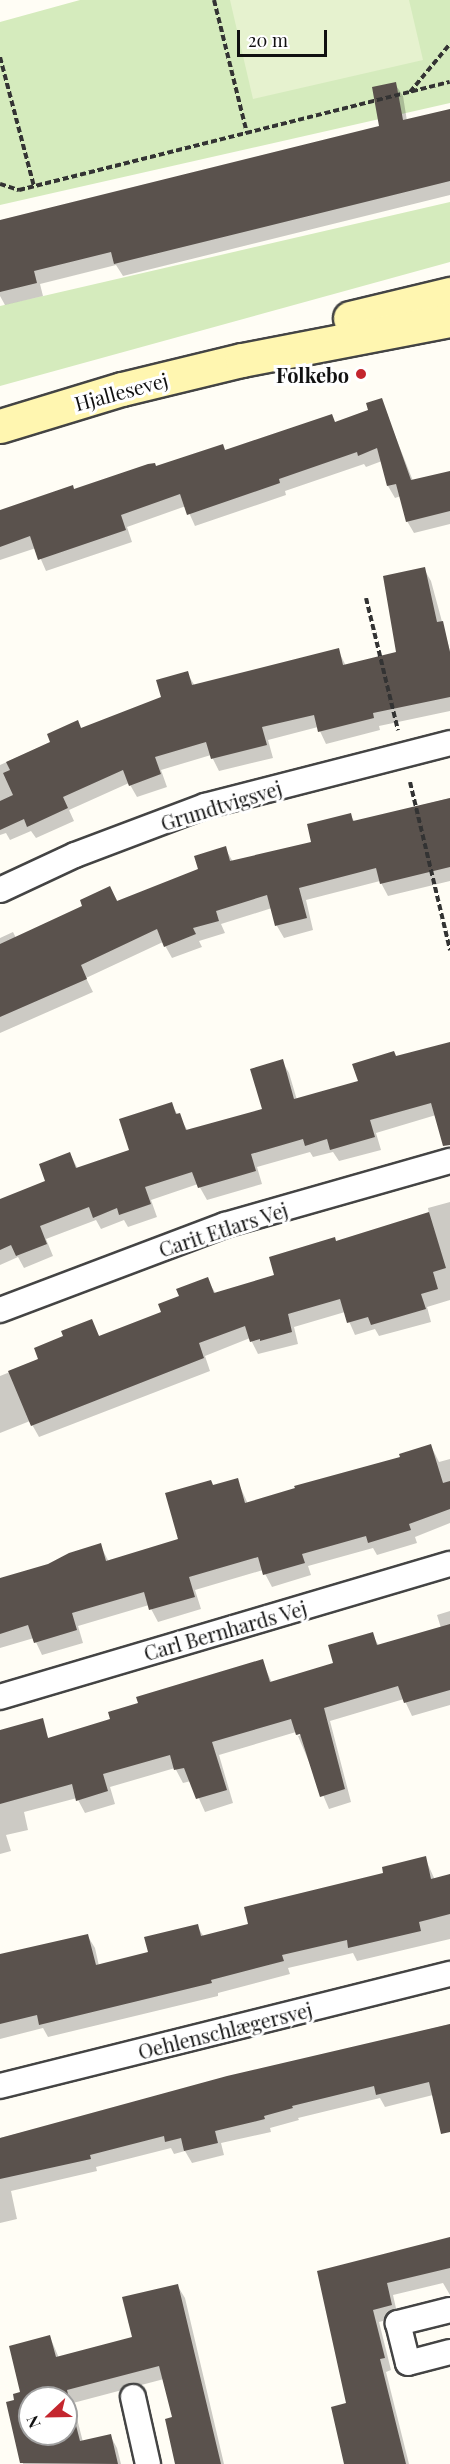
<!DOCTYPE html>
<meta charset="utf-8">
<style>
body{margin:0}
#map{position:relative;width:450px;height:2464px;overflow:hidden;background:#fffdf5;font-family:"Playfair Display",serif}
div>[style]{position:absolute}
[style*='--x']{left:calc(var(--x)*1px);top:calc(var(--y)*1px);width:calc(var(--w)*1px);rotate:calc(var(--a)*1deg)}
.green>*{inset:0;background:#d5ebbd}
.pitch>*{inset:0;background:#e6f2cf}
.shadow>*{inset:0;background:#0003}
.building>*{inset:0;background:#5a524d}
.path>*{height:4px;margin-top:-2px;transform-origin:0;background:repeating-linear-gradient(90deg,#333 0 6px,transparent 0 9px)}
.roads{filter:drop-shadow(2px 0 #444) drop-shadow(-2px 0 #444) drop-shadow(0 2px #444) drop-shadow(0 -2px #444)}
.minor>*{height:24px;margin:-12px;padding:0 12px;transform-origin:12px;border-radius:12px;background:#fff}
.secondary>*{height:33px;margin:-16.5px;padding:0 16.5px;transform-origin:16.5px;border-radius:16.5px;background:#fff6b0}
.dots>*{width:16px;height:16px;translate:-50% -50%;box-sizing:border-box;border:3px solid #fff;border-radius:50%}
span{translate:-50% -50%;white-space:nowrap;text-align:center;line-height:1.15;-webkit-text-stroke:6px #fff;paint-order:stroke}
.poi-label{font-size:20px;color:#111;font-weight:700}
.right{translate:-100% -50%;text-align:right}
.street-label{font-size:20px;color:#111}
.north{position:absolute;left:18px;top:2386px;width:60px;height:60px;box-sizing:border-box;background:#fff;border:2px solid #a0a0a0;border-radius:50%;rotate:248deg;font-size:16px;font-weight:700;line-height:24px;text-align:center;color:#111}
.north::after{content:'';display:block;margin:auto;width:21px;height:27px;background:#c4262e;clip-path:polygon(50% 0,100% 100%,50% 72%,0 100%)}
.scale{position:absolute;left:237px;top:30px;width:90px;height:27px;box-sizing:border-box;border:3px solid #111;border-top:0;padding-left:8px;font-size:18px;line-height:21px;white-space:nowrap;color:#111;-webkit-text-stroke:4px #fff;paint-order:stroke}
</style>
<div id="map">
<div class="green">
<i style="clip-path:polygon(80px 0,450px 0,450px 103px,0 205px,0 22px)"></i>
<i style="clip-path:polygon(450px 202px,450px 262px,0 386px,0 306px)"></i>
</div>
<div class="pitch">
<i style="clip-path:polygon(230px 0,409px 0,423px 60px,253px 99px)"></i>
</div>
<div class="shadow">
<i style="clip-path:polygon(395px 84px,403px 96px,407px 121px,450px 110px,450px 195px,123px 276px,116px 265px,40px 284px,43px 296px,5px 305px,0 296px,0 222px,381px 127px)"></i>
<i style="clip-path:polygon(381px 400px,413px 481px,450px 472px,450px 524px,414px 533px,407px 521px,401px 496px,395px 498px,388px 486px,382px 461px,366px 467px,364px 464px,285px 491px,286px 495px,195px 526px,186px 506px,127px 527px,132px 542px,46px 571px,36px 548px,0 560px,0 512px,156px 467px,336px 423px,369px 411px)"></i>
<i style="clip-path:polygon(424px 569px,431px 581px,450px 651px,450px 711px,379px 726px,380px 730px,326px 744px,318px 727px,268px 740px,273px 758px,219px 771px,211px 755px,161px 770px,167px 787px,137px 797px,129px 783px,69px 810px,74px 821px,36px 838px,31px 831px,10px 840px,6px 833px,0 835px,0 765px,81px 729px,163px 698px,187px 673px,195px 686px,338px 650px,346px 666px,398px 653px)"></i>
<i style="clip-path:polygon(450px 798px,450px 881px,388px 896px,380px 881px,306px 900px,313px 930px,284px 938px,277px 926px,272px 908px,221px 924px,225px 933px,199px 941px,202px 947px,172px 958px,163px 942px,86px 978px,93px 992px,0 1033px,0 938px,13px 932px,16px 938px,84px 907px,110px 888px,118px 902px,200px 870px,225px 848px,233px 862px,313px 843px,350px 815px,355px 822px)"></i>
<i style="clip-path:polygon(450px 1050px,450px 1130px,436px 1115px,376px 1133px,381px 1150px,339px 1161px,333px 1152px,313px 1157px,310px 1152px,257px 1167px,262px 1184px,207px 1200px,198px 1184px,151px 1200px,157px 1217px,128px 1227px,124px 1220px,101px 1229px,96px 1220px,46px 1239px,53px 1256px,24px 1268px,18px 1257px,0 1265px,0 1201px,47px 1182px,70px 1154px,78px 1169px,131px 1151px,171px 1104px,188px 1131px,263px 1110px,282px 1061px,289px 1073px,297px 1100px,360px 1082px,396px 1058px)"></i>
<i style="clip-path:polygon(450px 1202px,450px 1300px,427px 1307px,431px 1322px,379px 1336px,375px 1329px,355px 1335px,345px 1312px,294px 1327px,298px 1344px,258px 1354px,250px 1338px,205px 1356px,210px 1371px,39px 1437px,30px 1421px,0 1433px,0 1376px,40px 1360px,64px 1337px,91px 1321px,100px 1338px,163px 1313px,207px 1279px,216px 1294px,276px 1276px,336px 1243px,429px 1214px,428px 1208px)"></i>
<i style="clip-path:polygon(431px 1446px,439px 1462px,450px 1459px,450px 1523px,415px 1537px,417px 1543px,377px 1555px,373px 1548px,308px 1566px,311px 1575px,272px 1587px,263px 1570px,195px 1590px,201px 1609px,158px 1622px,149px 1605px,78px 1626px,83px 1643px,42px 1655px,34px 1638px,0 1648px,0 1580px,49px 1565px,100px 1545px,109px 1562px,180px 1540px,213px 1487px,237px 1480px,248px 1504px,401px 1458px)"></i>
<i style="clip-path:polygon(450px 1611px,450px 1705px,412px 1716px,404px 1699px,330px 1721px,351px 1802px,329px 1809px,298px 1736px,308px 1733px,298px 1733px,298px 1736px,296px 1732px,219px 1755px,233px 1803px,205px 1812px,191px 1781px,183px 1783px,175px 1768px,110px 1787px,115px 1804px,85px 1813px,77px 1798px,24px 1812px,28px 1830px,6px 1835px,11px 1851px,0 1854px,0 1753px,45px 1733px,49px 1739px,112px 1720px,262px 1661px,272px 1683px,335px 1664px,372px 1634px,379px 1646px,441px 1628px,437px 1615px)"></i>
<i style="clip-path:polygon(425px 1858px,435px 1880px,450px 1876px,450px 1939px,357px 1961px,353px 1953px,288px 1968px,290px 1974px,218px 1993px,218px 1996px,48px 2037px,43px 2028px,0 2039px,0 1965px,87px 1935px,95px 1948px,99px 1966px,150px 1953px,197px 1926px,204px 1937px,250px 1926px)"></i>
<i style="clip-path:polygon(450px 2024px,450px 2107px,433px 2095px,385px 2107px,380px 2098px,298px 2118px,299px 2120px,270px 2128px,271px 2132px,221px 2143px,224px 2155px,192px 2163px,185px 2151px,174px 2154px,171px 2148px,96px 2167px,97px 2171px,11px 2191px,17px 2219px,0 2223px,0 2138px)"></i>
<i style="clip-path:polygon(450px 2239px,450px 2295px,443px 2283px,393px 2295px,398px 2317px,379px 2322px,391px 2370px,386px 2372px,409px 2464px,346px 2464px,348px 2404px,319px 2272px)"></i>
<i style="clip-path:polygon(evenodd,177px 2285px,185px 2298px,224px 2464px,177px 2464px,173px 2418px,164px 2379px,73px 2403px,83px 2442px,110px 2435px,117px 2448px,121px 2464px,23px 2464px,16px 2401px,50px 2337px,59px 2358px,134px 2338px,177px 2285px,30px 2398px,66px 2398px,66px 2434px,30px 2434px,30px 2398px)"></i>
</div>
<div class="building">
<i style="clip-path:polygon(396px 82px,403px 120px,450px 109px,450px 181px,114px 264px,111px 252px,34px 271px,37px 283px,0 292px,0 220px,379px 126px,372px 87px)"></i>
<i style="clip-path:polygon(382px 398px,411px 480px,450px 471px,450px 511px,406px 522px,396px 484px,387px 486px,377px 448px,358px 456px,357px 452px,279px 479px,280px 483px,187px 515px,180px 494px,121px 515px,126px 530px,38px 560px,30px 536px,0 547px,0 510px,73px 485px,74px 489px,148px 464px,155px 463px,156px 466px,223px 444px,225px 450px,332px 414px,335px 422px,368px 410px,366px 403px)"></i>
<i style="clip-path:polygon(425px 567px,437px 622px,443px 621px,450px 652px,450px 697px,373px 713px,374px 718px,318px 732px,314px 715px,262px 727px,267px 745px,211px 759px,206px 742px,155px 757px,161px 774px,129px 786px,123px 770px,63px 797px,68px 808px,27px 827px,24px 819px,0 830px,0 801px,13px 795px,3px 773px,10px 770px,6px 762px,50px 742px,47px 734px,78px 720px,81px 728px,161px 697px,156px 680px,188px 671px,192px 685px,339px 648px,343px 665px,396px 652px,383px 576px)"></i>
<i style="clip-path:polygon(450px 798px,450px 867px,380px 884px,376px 868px,299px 888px,307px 918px,275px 926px,267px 895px,216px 911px,219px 921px,193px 928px,196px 934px,164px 947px,157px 929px,81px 965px,87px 979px,0 1017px,0 944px,82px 906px,80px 900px,110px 886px,117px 901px,198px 869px,194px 856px,226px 846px,230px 861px,311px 842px,307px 824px,351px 813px,353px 821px)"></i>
<i style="clip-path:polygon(450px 1042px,450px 1145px,443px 1146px,431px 1103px,370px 1120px,375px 1137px,330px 1150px,327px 1139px,305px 1146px,303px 1139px,251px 1154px,256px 1171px,198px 1188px,192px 1172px,145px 1187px,151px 1204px,119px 1215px,117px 1208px,93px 1218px,89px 1207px,40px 1226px,47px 1244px,16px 1256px,11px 1245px,0 1250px,0 1199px,45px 1181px,39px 1164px,70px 1152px,76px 1168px,129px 1150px,119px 1119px,172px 1102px,176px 1114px,180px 1113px,186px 1130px,262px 1109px,250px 1069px,283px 1059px,294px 1099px,358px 1081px,352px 1064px,394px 1051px,396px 1056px)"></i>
<i style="clip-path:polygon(429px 1212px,446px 1268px,433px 1272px,438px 1289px,421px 1294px,426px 1309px,371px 1325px,368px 1317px,347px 1323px,340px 1299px,288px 1314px,292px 1332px,260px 1341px,260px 1339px,250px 1342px,245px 1326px,199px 1343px,204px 1358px,31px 1426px,8px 1371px,38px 1359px,34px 1348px,63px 1336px,61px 1331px,92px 1319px,99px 1336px,161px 1312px,158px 1304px,179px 1296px,176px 1289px,208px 1277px,214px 1293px,274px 1275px,269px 1257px,335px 1237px,336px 1241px)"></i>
<i style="clip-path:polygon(431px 1444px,443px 1483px,450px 1481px,450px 1509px,409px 1524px,411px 1530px,368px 1543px,366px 1536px,302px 1554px,305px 1563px,263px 1575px,258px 1557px,189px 1577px,195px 1597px,149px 1610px,144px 1592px,72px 1613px,77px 1630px,34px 1643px,28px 1625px,0 1634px,0 1578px,48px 1564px,69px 1553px,101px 1543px,106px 1561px,178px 1539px,165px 1493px,211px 1480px,213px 1485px,238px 1478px,245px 1503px,295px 1488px,294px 1486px,400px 1457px,399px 1454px)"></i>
<i style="clip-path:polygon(450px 1624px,450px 1690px,404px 1703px,398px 1686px,324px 1708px,345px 1789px,320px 1797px,300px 1734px,296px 1735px,291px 1719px,212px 1742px,227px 1790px,196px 1799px,184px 1768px,174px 1770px,170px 1755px,103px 1774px,108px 1791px,76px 1801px,72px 1784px,0 1804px,0 1730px,43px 1718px,48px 1738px,110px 1719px,108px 1712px,138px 1703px,136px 1697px,263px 1659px,270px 1682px,333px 1663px,328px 1645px,373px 1632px,377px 1645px)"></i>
<i style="clip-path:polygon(426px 1856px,431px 1879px,450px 1874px,450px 1914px,419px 1922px,421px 1931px,348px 1948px,347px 1940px,282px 1955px,284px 1961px,211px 1980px,212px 1983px,39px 2025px,37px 2015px,0 2024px,0 1954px,88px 1934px,96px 1965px,148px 1952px,144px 1937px,198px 1924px,201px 1936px,248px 1924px,244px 1907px,383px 1873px,382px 1867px)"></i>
<i style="clip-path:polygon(450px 2024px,450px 2132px,441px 2134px,429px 2082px,376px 2095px,374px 2086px,292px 2106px,293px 2108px,264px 2116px,265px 2119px,215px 2131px,218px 2143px,184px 2151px,181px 2138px,165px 2142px,164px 2136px,90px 2155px,91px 2159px,0 2179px,0 2138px,227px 2076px)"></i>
<i style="clip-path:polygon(450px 2237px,450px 2268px,387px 2283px,392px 2305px,373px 2310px,385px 2358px,380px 2359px,406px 2464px,344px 2464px,331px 2407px,346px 2403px,317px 2271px)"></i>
<i style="clip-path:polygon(evenodd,178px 2284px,221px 2464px,175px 2464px,165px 2419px,172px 2417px,159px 2366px,67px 2390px,80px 2441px,111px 2434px,118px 2464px,20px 2463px,6px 2402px,14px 2400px,13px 2394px,20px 2392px,9px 2346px,50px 2335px,56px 2357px,132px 2337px,122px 2297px,178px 2284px,30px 2398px,66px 2398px,66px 2434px,30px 2434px,30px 2398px)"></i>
</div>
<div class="path">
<i style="--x:214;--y:0;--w:137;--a:76.1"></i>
<i style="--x:0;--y:57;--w:134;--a:75.3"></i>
<i style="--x:410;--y:92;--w:62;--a:-50.2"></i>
<i style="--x:0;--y:184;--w:20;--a:18"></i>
<i style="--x:19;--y:190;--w:444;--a:-14.1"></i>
<i style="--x:366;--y:598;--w:136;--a:76.4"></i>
<i style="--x:410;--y:782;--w:173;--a:76.6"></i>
</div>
<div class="roads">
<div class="minor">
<i style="--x:0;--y:890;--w:83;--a:-25"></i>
<i style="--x:75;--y:855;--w:139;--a:-20.7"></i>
<i style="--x:205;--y:806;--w:253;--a:-14.4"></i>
<i style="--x:0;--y:1310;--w:241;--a:-20.7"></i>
<i style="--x:225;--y:1225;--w:234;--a:-15.9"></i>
<i style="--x:0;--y:1697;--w:469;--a:-16.5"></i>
<i style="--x:0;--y:2086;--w:464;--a:-14"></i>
<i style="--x:450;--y:2310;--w:54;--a:166"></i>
<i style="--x:398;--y:2323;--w:41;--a:76"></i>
<i style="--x:408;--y:2363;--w:43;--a:-14.7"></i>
<i style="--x:133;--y:2397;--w:69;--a:77.4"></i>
</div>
<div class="secondary">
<i style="--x:350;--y:318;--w:103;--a:-13.5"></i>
<i style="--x:0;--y:426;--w:127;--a:-16.9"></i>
<i style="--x:122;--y:389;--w:123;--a:-13.6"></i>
<i style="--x:242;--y:360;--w:212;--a:-10.9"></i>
</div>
</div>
<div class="dots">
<i style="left:361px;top:374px;background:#c4262e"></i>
</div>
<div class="poi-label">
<span class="right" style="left:349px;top:374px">Folkebo</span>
</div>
<div class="street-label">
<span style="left:121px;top:391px;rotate:-15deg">Hjallesevej</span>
<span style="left:221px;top:805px;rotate:-17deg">Grundtvigsvej</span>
<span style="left:223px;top:1229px;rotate:-18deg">Carit Etlars Vej</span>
<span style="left:225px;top:1630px;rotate:-16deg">Carl Bernhards Vej</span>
<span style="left:225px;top:2030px;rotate:-14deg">Oehlenschlægersvej</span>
</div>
<div class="north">N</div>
<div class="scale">20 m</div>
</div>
